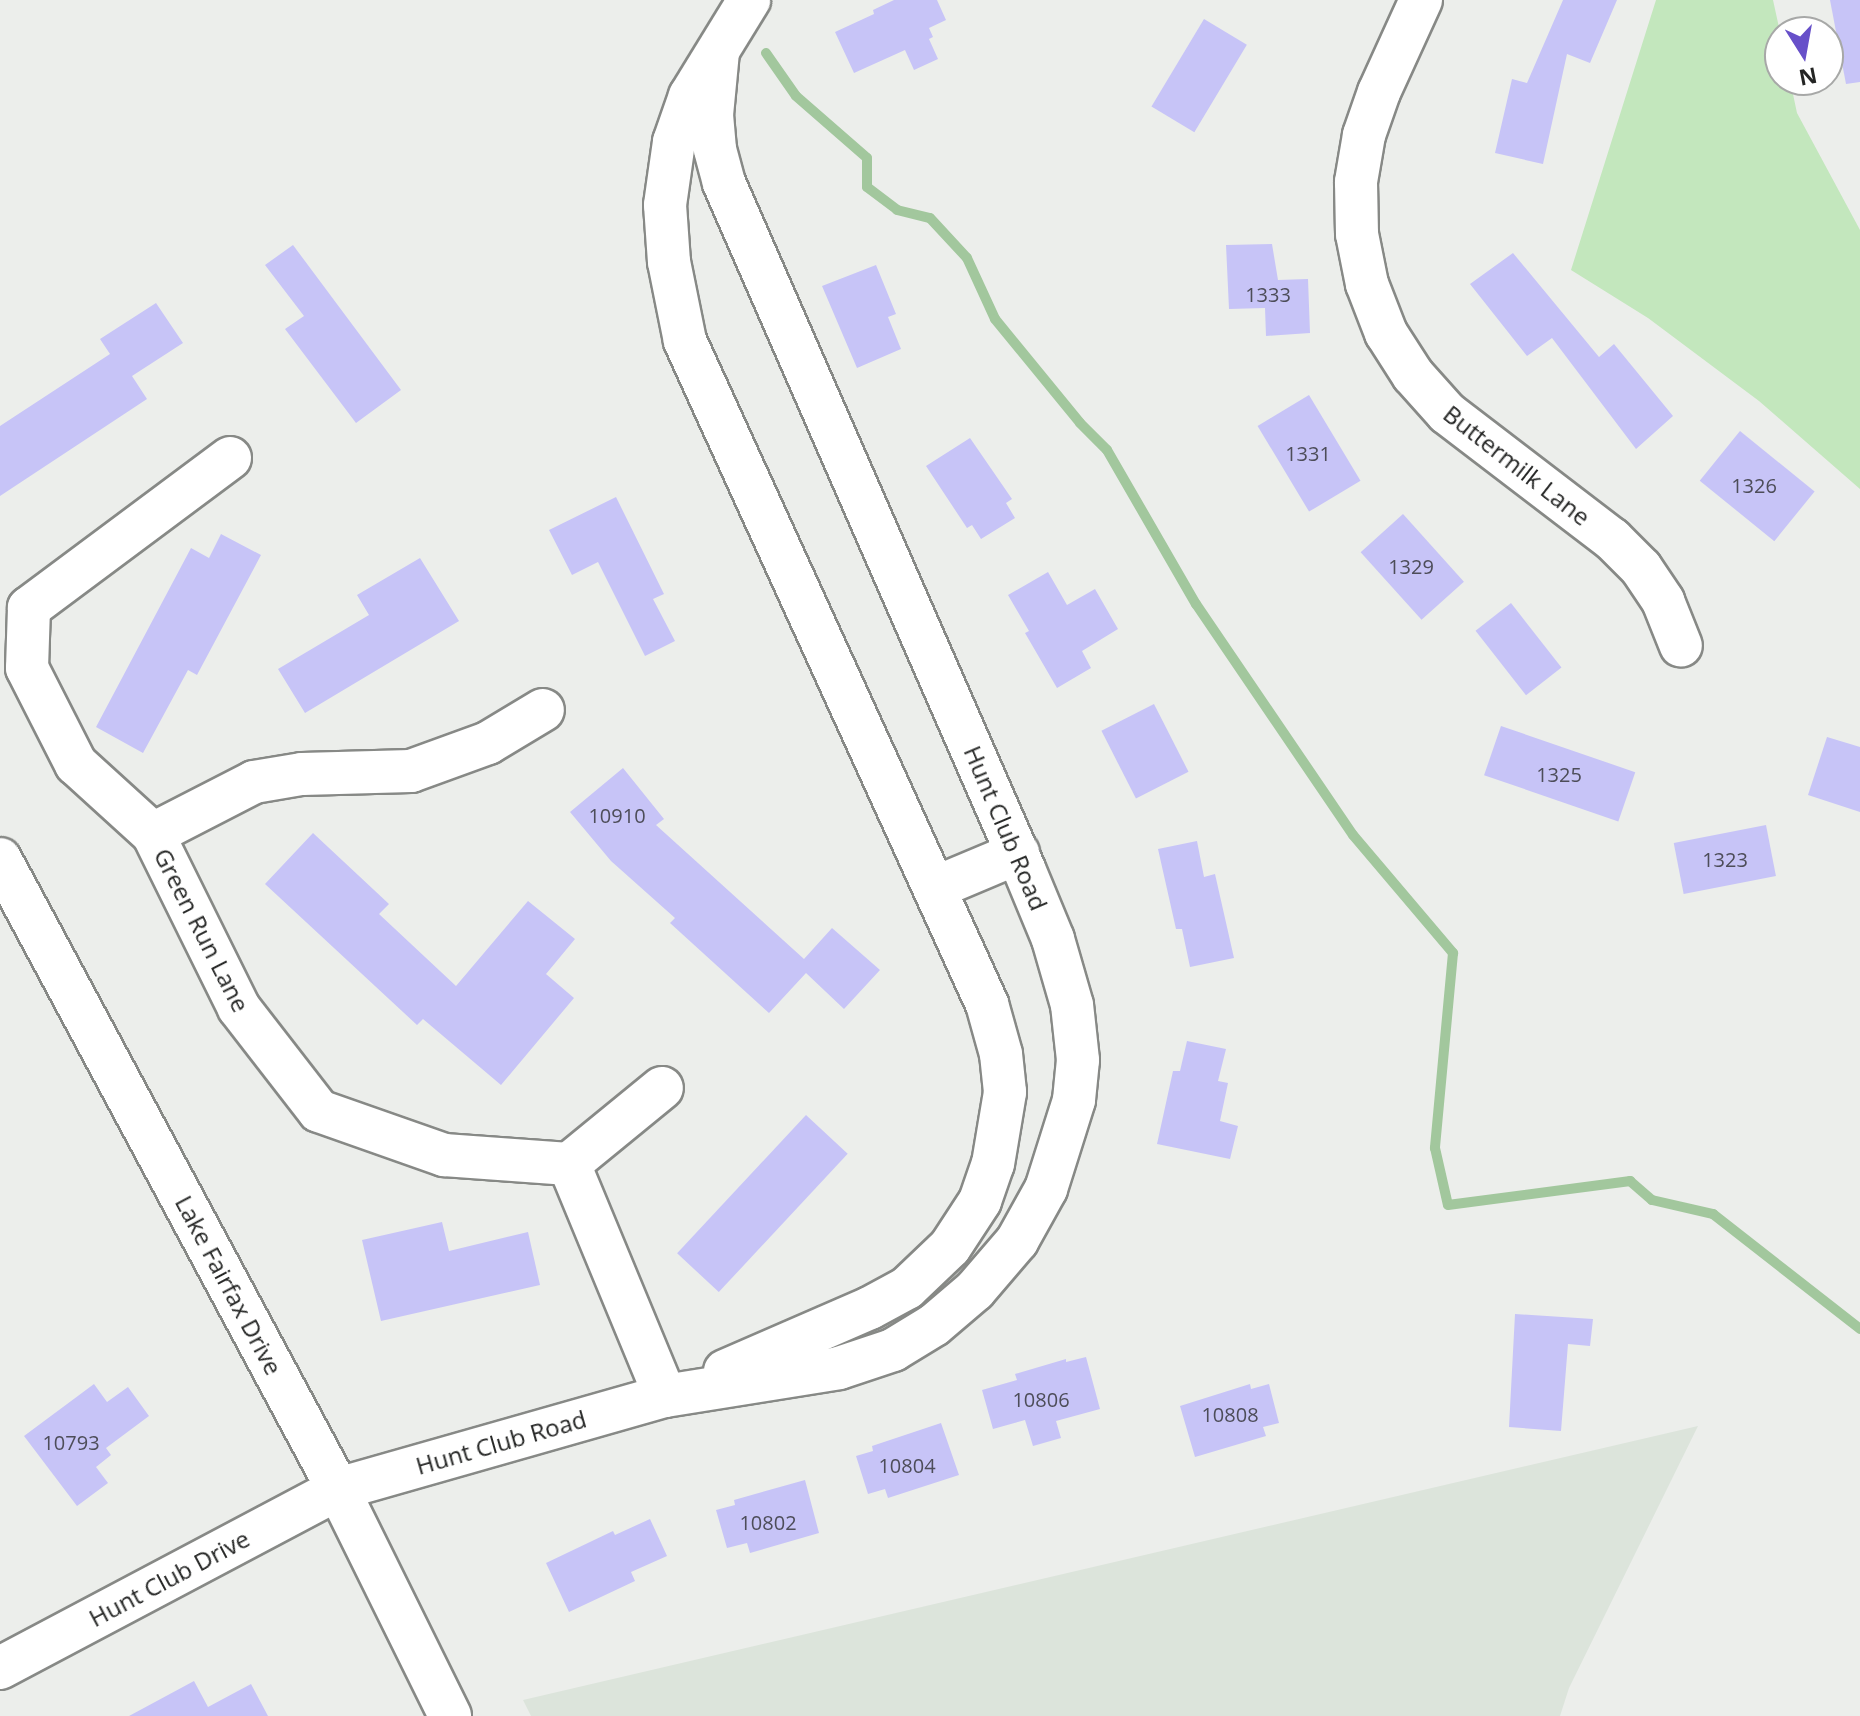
<!DOCTYPE html>
<style>
body{margin:0}
#map{position:relative;width:1860px;height:1716px;overflow:hidden;background:#eceeeb;font-family:"Open Sans",sans-serif}
div>[style]{position:absolute}
[style*='--x']{left:calc(var(--x)*1px);top:calc(var(--y)*1px);width:calc(var(--w)*1px);rotate:calc(var(--a)*1deg)}
.built>*{inset:0;background:#dce4db}
.green>*{inset:0;background:#c3e7bd}
.stream>*{height:10px;margin:-5px;padding:0 5px;transform-origin:5px;border-radius:5px;background:#a2c79d}
.building>*{inset:0;background:#c7c4f7;transform-origin:0 0}
.roads{filter:drop-shadow(2px 0 #878986) drop-shadow(-2px 0 #878986) drop-shadow(0 2px #878986) drop-shadow(0 -2px #878986)}
.minor>*{height:42px;margin:-21px;padding:0 21px;transform-origin:21px;border-radius:21px;background:#fff}
span{translate:-50% -50%;white-space:nowrap;text-align:center;line-height:1.15;-webkit-text-stroke:8px #fff;paint-order:stroke}
.number-label{font-size:20px;color:#4d4d59}
.number-label span{-webkit-text-stroke-width:0}
.street-label{font-size:24px;color:#242524}
.north{position:absolute;left:1764px;top:16px;width:80px;height:80px;box-sizing:border-box;background:#fff;border:2px solid #a7a8a7;border-radius:50%;rotate:169deg;font-size:22px;font-weight:700;line-height:32px;text-align:center;color:#242524}
.north::after{content:'';display:block;margin:auto;width:28px;height:36px;background:#6750c9;clip-path:polygon(50% 0,100% 100%,50% 72%,0 100%)}
</style>
<div id="map">
<div class="built">
<i style="clip-path:polygon(1698px 1426px,1569px 1688px,1560px 1716px,531px 1716px,523px 1700px)"></i>
</div>
<div class="green">
<i style="clip-path:polygon(1656px 0,1773px 0,1780px 32px,1780px 80px,1790px 80px,1797px 113px,1860px 230px,1860px 489px,1759px 401px,1648px 318px,1571px 270px)"></i>
</div>
<div class="stream">
<i style="--x:766;--y:53;--w:52;--a:55.1"></i>
<i style="--x:796;--y:96;--w:94;--a:41.1"></i>
<i style="--x:867;--y:158;--w:29;--a:90"></i>
<i style="--x:867;--y:187;--w:38;--a:37"></i>
<i style="--x:897;--y:210;--w:34;--a:14"></i>
<i style="--x:930;--y:218;--w:54;--a:47.2"></i>
<i style="--x:967;--y:258;--w:67;--a:65.3"></i>
<i style="--x:995;--y:319;--w:134;--a:50.7"></i>
<i style="--x:1080;--y:423;--w:38;--a:45"></i>
<i style="--x:1107;--y:450;--w:178;--a:60"></i>
<i style="--x:1196;--y:604;--w:279;--a:55.8"></i>
<i style="--x:1353;--y:835;--w:155;--a:49.7"></i>
<i style="--x:1453;--y:953;--w:196;--a:95.3"></i>
<i style="--x:1435;--y:1148;--w:58;--a:77.2"></i>
<i style="--x:1448;--y:1205;--w:184;--a:-7.5"></i>
<i style="--x:1630;--y:1181;--w:29;--a:41"></i>
<i style="--x:1652;--y:1200;--w:63;--a:12.9"></i>
<i style="--x:1713;--y:1214;--w:187;--a:38"></i>
</div>
<div class="building">
<i style="clip-path:polygon(894px 0,937px 0,946px 20px,929px 28px,933px 37px,929px 39px,938px 59px,914px 70px,905px 50px,854px 73px,835px 32px,874px 14px,873px 10px)"></i>
<i style="clip-path:polygon(1563px 0,1617px 0,1590px 63px,1567px 54px,1543px 164px,1495px 153px,1512px 79px,1527px 83px)"></i>
<i style="clip-path:polygon(1830px 0,1860px 0,1860px 82px,1846px 84px)"></i>
<i style="left:1204px;top:19px;width:50px;height:102px;rotate:31deg"></i>
<i style="clip-path:polygon(1272px 244px,1278px 280px,1308px 279px,1310px 333px,1266px 336px,1265px 308px,1229px 309px,1226px 245px)"></i>
<i style="clip-path:polygon(293px 245px,401px 390px,356px 423px,285px 329px,304px 316px,265px 265px)"></i>
<i style="clip-path:polygon(1513px 253px,1599px 357px,1614px 344px,1673px 416px,1636px 449px,1552px 338px,1527px 356px,1470px 284px)"></i>
<i style="clip-path:polygon(876px 265px,896px 314px,888px 317px,901px 349px,857px 368px,822px 286px)"></i>
<i style="clip-path:polygon(156px 303px,183px 343px,132px 376px,147px 399px,0 496px,0 426px,110px 354px,100px 339px)"></i>
<i style="left:1309px;top:395px;width:100px;height:60px;rotate:59deg"></i>
<i style="left:1740px;top:431px;width:96px;height:64px;rotate:39deg"></i>
<i style="clip-path:polygon(970px 438px,1012px 499px,1006px 503px,1015px 518px,981px 539px,972px 525px,967px 528px,926px 466px)"></i>
<i style="clip-path:polygon(616px 497px,664px 594px,653px 599px,675px 641px,645px 656px,598px 562px,572px 575px,549px 530px)"></i>
<i style="left:1403px;top:514px;width:91px;height:57px;rotate:48deg"></i>
<i style="clip-path:polygon(221px 534px,261px 555px,197px 675px,188px 670px,143px 753px,96px 727px,191px 548px,209px 558px)"></i>
<i style="clip-path:polygon(420px 558px,459px 621px,305px 713px,278px 669px,369px 615px,357px 595px)"></i>
<i style="clip-path:polygon(1048px 572px,1067px 605px,1095px 589px,1118px 629px,1082px 651px,1091px 668px,1057px 688px,1025px 633px,1029px 631px,1008px 595px)"></i>
<i style="left:1511px;top:603px;width:82px;height:45px;rotate:52deg"></i>
<i style="left:1154px;top:704px;width:76px;height:59px;rotate:63deg"></i>
<i style="left:1501px;top:726px;width:142px;height:52px;rotate:19deg"></i>
<i style="clip-path:polygon(1827px 737px,1860px 747px,1860px 812px,1808px 795px)"></i>
<i style="clip-path:polygon(623px 768px,664px 819px,656px 825px,804px 959px,832px 928px,880px 970px,844px 1009px,806px 973px,769px 1013px,670px 923px,675px 918px,611px 861px,570px 812px)"></i>
<i style="left:1766px;top:825px;width:52px;height:94px;rotate:79deg"></i>
<i style="clip-path:polygon(313px 833px,389px 904px,379px 914px,456px 986px,528px 901px,575px 939px,546px 974px,574px 998px,501px 1085px,423px 1019px,417px 1025px,265px 884px)"></i>
<i style="clip-path:polygon(1197px 841px,1204px 877px,1215px 874px,1234px 958px,1190px 967px,1182px 929px,1176px 929px,1158px 849px)"></i>
<i style="clip-path:polygon(1187px 1041px,1226px 1049px,1218px 1081px,1228px 1083px,1220px 1121px,1238px 1126px,1230px 1159px,1157px 1144px,1173px 1071px,1180px 1071px)"></i>
<i style="left:806px;top:1115px;width:57px;height:189px;rotate:43deg"></i>
<i style="clip-path:polygon(442px 1222px,449px 1251px,528px 1232px,540px 1285px,381px 1321px,362px 1240px)"></i>
<i style="clip-path:polygon(1515px 1314px,1593px 1319px,1590px 1346px,1568px 1344px,1561px 1431px,1509px 1427px)"></i>
<i style="clip-path:polygon(1086px 1357px,1100px 1409px,1056px 1421px,1061px 1438px,1033px 1446px,1025px 1420px,993px 1429px,982px 1390px,1017px 1380px,1015px 1374px,1066px 1359px,1066px 1362px)"></i>
<i style="clip-path:polygon(94px 1384px,107px 1402px,128px 1387px,149px 1416px,106px 1448px,111px 1455px,96px 1467px,108px 1483px,77px 1506px,24px 1436px)"></i>
<i style="clip-path:polygon(1250px 1384px,1251px 1389px,1269px 1384px,1279px 1423px,1263px 1427px,1266px 1436px,1195px 1457px,1180px 1406px)"></i>
<i style="clip-path:polygon(941px 1423px,959px 1475px,888px 1498px,885px 1489px,868px 1494px,856px 1456px,873px 1451px,872px 1446px)"></i>
<i style="clip-path:polygon(805px 1480px,819px 1533px,750px 1553px,747px 1543px,727px 1548px,716px 1510px,735px 1505px,734px 1500px)"></i>
<i style="clip-path:polygon(650px 1519px,667px 1556px,631px 1572px,635px 1581px,569px 1612px,546px 1563px,613px 1531px,615px 1535px)"></i>
<i style="clip-path:polygon(194px 1681px,208px 1707px,251px 1684px,268px 1716px,129px 1716px)"></i>
</div>
<div class="roads">
<div class="minor">
<i style="--x:1421;--y:0;--w:101;--a:114.5"></i>
<i style="--x:1379;--y:92;--w:46;--a:109.2"></i>
<i style="--x:1364;--y:135;--w:48;--a:99.7"></i>
<i style="--x:1356;--y:182;--w:52;--a:88.9"></i>
<i style="--x:1357;--y:234;--w:51;--a:78.7"></i>
<i style="--x:1367;--y:284;--w:53;--a:68.8"></i>
<i style="--x:1386;--y:333;--w:50;--a:57.3"></i>
<i style="--x:1413;--y:375;--w:51;--a:48.2"></i>
<i style="--x:1447;--y:413;--w:208;--a:37.4"></i>
<i style="--x:1612;--y:539;--w:41;--a:45"></i>
<i style="--x:1641;--y:568;--w:40;--a:56"></i>
<i style="--x:1663;--y:601;--w:48;--a:68.2"></i>
<i style="--x:230;--y:458;--w:251;--a:143.3"></i>
<i style="--x:29;--y:608;--w:60;--a:91.9"></i>
<i style="--x:27;--y:668;--w:108;--a:63"></i>
<i style="--x:76;--y:764;--w:104;--a:42.3"></i>
<i style="--x:153;--y:834;--w:194;--a:63.7"></i>
<i style="--x:239;--y:1008;--w:130;--a:52.2"></i>
<i style="--x:319;--y:1111;--w:133;--a:19.4"></i>
<i style="--x:444;--y:1155;--w:125;--a:4.1"></i>
<i style="--x:569;--y:1164;--w:251;--a:67.5"></i>
<i style="--x:153;--y:834;--w:114;--a:-27.2"></i>
<i style="--x:254;--y:782;--w:49;--a:-9.5"></i>
<i style="--x:302;--y:774;--w:109;--a:-1.6"></i>
<i style="--x:411;--y:771;--w:82;--a:-20"></i>
<i style="--x:488;--y:743;--w:64;--a:-31"></i>
<i style="--x:0;--y:859;--w:715;--a:61.79"></i>
<i style="--x:338;--y:1489;--w:253;--a:63.7"></i>
<i style="--x:937;--y:887;--w:88;--a:-22.8"></i>
<i style="--x:569;--y:1164;--w:120;--a:-39.3"></i>
<i style="--x:725;--y:1371;--w:158;--a:-23.5"></i>
<i style="--x:870;--y:1308;--w:42;--a:-28.4"></i>
<i style="--x:907;--y:1288;--w:59;--a:-43.6"></i>
<i style="--x:950;--y:1247;--w:55;--a:-56.9"></i>
<i style="--x:980;--y:1201;--w:39;--a:-71"></i>
<i style="--x:993;--y:1164;--w:73;--a:-80.5"></i>
<i style="--x:1005;--y:1092;--w:38;--a:-96"></i>
<i style="--x:1001;--y:1054;--w:52;--a:-105.6"></i>
<i style="--x:987;--y:1004;--w:729;--a:-114.49"></i>
<i style="--x:685;--y:341;--w:81;--a:-101.4"></i>
<i style="--x:669;--y:262;--w:57;--a:-94"></i>
<i style="--x:665;--y:205;--w:64;--a:-81.9"></i>
<i style="--x:674;--y:142;--w:49;--a:-70.8"></i>
<i style="--x:690;--y:96;--w:113;--a:-58.4"></i>
<i style="--x:0;--y:1668;--w:382;--a:-27.9"></i>
<i style="--x:338;--y:1489;--w:340;--a:-15.9"></i>
<i style="--x:665;--y:1396;--w:176;--a:-9.1"></i>
<i style="--x:839;--y:1368;--w:57;--a:-18.4"></i>
<i style="--x:893;--y:1350;--w:48;--a:-31.4"></i>
<i style="--x:934;--y:1325;--w:54;--a:-40.5"></i>
<i style="--x:975;--y:1290;--w:65;--a:-49.4"></i>
<i style="--x:1017;--y:1241;--w:60;--a:-60.9"></i>
<i style="--x:1046;--y:1189;--w:93;--a:-72.5"></i>
<i style="--x:1074;--y:1100;--w:40;--a:-84.3"></i>
<i style="--x:1078;--y:1060;--w:55;--a:-96.2"></i>
<i style="--x:1072;--y:1005;--w:69;--a:-106.1"></i>
<i style="--x:1053;--y:939;--w:76;--a:-112.5"></i>
<i style="--x:1024;--y:869;--w:749;--a:-113.62"></i>
<i style="--x:724;--y:183;--w:35;--a:-105"></i>
<i style="--x:715;--y:149;--w:34;--a:-95"></i>
<i style="--x:712;--y:115;--w:63;--a:-84.6"></i>
</div>
</div>
<div class="number-label">
<span style="left:1268px;top:294px">1333</span>
<span style="left:1308px;top:453px">1331</span>
<span style="left:1754px;top:485px">1326</span>
<span style="left:1411px;top:566px">1329</span>
<span style="left:1559px;top:774px">1325</span>
<span style="left:617px;top:815px">10910</span>
<span style="left:1725px;top:859px">1323</span>
<span style="left:1041px;top:1399px">10806</span>
<span style="left:1230px;top:1414px">10808</span>
<span style="left:71px;top:1442px">10793</span>
<span style="left:907px;top:1465px">10804</span>
<span style="left:768px;top:1522px">10802</span>
</div>
<div class="street-label">
<span style="left:1517px;top:465px;rotate:38deg">Buttermilk Lane</span>
<span style="left:1006px;top:828px;rotate:67deg">Hunt Club Road</span>
<span style="left:202px;top:930px;rotate:63deg">Green Run Lane</span>
<span style="left:229px;top:1285px;rotate:62deg">Lake Fairfax Drive</span>
<span style="left:501px;top:1442px;rotate:-16deg">Hunt Club Road</span>
<span style="left:169px;top:1578px;rotate:-28deg">Hunt Club Drive</span>
</div>
<div class="north">N</div>
</div>
